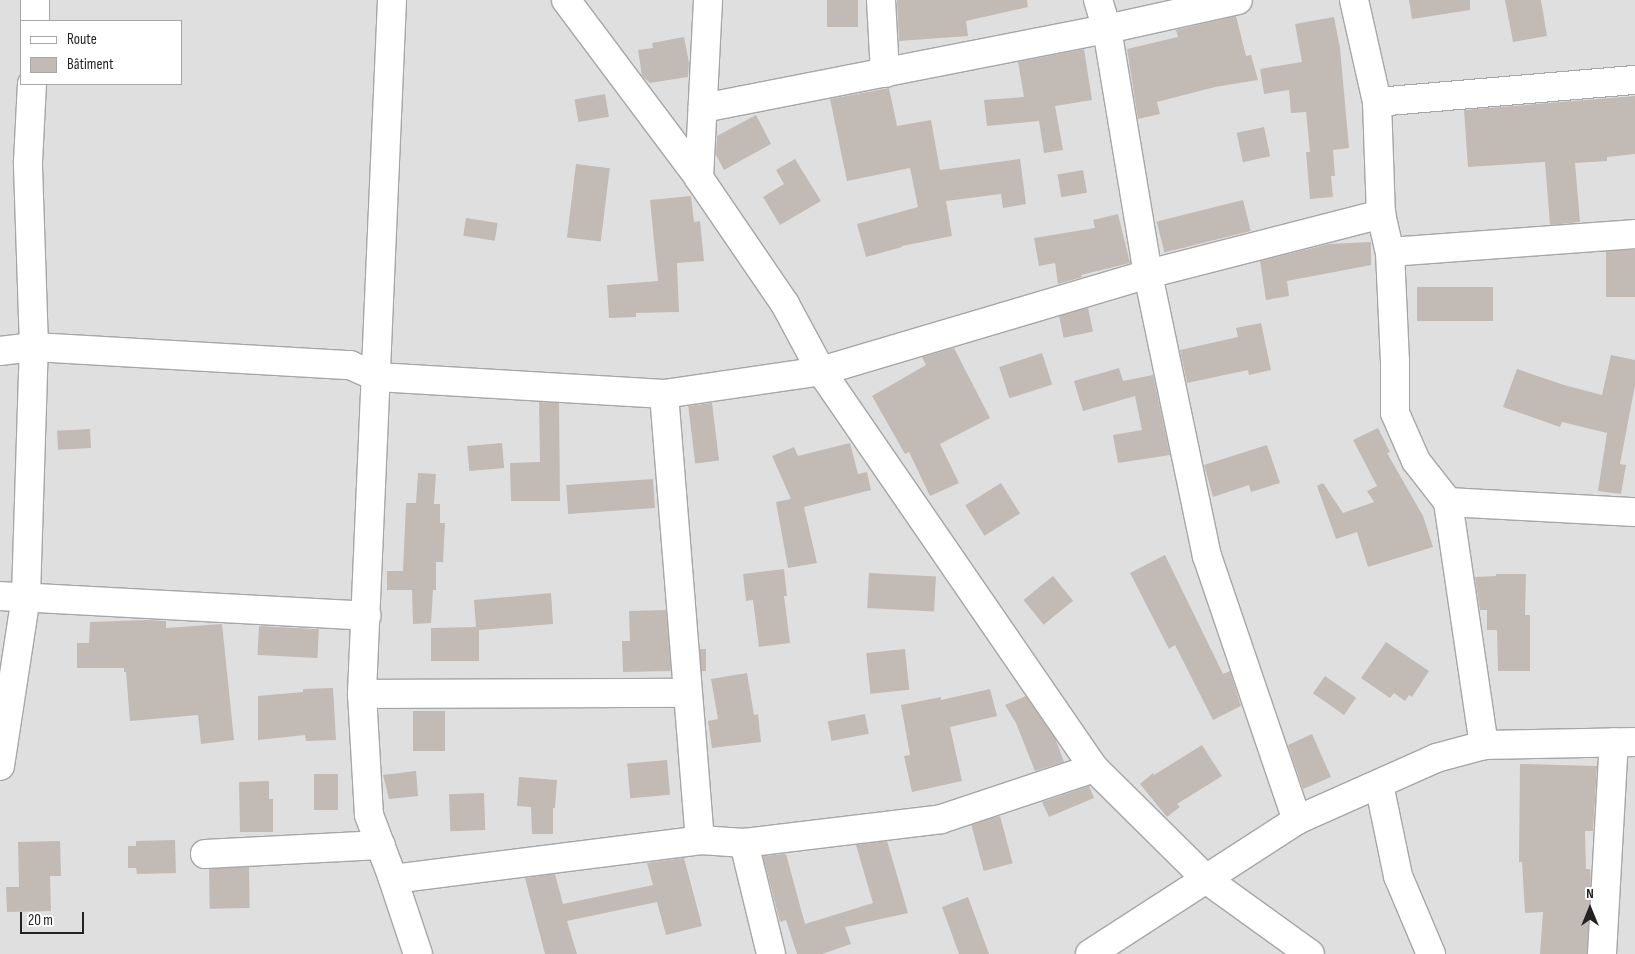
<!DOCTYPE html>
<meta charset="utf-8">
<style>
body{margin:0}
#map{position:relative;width:1635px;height:954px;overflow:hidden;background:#f2eee9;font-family:"Sofia Sans Condensed",sans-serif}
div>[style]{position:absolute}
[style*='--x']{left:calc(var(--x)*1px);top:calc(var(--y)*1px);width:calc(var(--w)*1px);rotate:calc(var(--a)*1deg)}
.residential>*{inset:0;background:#e0dfdf}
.building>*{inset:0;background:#c2bab5;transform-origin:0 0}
.roads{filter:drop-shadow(1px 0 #a6a6a6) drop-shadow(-1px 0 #a6a6a6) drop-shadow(0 1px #a6a6a6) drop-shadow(0 -1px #a6a6a6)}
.minor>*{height:28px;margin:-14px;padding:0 14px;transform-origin:14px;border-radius:14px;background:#fff}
span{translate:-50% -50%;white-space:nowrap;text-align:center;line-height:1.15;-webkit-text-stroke:4px #fff;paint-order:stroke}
.legend{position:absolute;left:20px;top:20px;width:162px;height:65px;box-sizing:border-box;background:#fff;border:1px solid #a7a7a7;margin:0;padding:6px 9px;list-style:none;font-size:15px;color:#222}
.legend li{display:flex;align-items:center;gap:10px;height:25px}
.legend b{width:25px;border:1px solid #a7a7a7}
.north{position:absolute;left:1565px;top:884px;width:50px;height:50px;-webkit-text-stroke:4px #fff;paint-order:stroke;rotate:0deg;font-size:14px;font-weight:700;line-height:20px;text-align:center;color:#222}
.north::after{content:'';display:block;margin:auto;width:18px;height:22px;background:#222;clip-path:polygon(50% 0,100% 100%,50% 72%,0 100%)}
.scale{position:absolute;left:20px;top:912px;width:64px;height:22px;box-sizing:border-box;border:2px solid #222;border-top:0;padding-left:6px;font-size:15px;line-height:18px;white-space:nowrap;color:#222;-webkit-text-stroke:4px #fff;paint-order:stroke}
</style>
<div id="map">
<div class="residential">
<i style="clip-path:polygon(evenodd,0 0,1635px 0,1635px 954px,0 954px,0 0,21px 21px,181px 21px,181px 84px,21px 84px,21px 21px)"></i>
</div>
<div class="building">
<i style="left:827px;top:0;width:31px;height:27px"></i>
<i style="clip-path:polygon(897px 0,1027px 0,1028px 7px,966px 21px,968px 36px,899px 41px)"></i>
<i style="clip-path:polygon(1409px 0,1470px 0,1470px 10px,1412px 19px)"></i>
<i style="clip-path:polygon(1505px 0,1541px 0,1547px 36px,1513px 42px)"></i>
<i style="clip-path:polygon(1236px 16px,1246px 56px,1251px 55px,1258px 80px,1215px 87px,1157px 102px,1160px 114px,1138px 119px,1127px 49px,1178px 37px,1176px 30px)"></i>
<i style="clip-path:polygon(1334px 17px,1340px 48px,1349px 148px,1333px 150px,1335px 176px,1331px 176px,1333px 197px,1310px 199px,1306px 152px,1310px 152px,1306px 112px,1291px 113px,1289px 90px,1264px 94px,1260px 69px,1302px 62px,1295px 24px)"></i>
<i style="clip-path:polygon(684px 37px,689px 63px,688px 77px,650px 83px,642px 76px,638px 50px,653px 48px,652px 43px)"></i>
<i style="clip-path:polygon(1084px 49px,1092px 100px,1055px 106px,1063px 150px,1044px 153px,1039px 121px,987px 126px,984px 100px,1024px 97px,1018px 62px)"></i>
<i style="clip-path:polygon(889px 88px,897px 126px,931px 120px,940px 170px,1020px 159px,1026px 204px,1003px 208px,1001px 194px,946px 201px,952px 236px,902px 246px,902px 247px,866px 257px,857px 224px,918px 207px,910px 168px,847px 181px,830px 99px)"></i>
<i style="left:605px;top:94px;width:23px;height:31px;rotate:80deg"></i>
<i style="clip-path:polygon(1635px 96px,1635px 154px,1607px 157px,1607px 161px,1575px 163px,1580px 222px,1550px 225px,1545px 162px,1468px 167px,1464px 110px)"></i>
<i style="clip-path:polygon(756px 115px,771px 144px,724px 170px,716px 155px,717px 136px)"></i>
<i style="left:1264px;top:127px;width:30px;height:28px;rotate:78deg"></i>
<i style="clip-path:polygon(795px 159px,821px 201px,780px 225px,763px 197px,784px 184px,776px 170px)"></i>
<i style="left:576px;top:164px;width:34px;height:74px;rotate:7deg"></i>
<i style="left:1083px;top:170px;width:23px;height:26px;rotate:80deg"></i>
<i style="clip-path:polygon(691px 196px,694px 222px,700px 221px,704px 261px,677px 263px,679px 312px,636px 313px,636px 317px,609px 318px,607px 285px,658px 281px,650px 200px)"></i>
<i style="left:1243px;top:200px;width:32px;height:89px;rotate:76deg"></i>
<i style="clip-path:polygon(1118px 214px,1130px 263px,1081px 275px,1082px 277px,1058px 284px,1055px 263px,1039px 266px,1034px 238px,1095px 228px,1093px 220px)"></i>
<i style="left:466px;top:218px;width:32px;height:18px;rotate:9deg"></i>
<i style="clip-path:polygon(1371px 242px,1371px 265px,1287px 281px,1289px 296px,1266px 300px,1260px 261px,1329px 244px)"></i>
<i style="left:1635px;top:250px;width:47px;height:29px;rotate:90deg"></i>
<i style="left:1417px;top:287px;width:76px;height:34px"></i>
<i style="left:1088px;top:308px;width:24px;height:30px;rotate:78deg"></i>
<i style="clip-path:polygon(1261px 323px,1271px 370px,1249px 375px,1248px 370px,1187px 383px,1180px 350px,1238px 337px,1236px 328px)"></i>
<i style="clip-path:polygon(954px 348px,990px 418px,940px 444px,959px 483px,930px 496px,909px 452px,905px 454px,872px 396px,926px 365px,922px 357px)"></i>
<i style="left:1042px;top:353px;width:33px;height:45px;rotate:72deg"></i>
<i style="clip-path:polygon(1611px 355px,1635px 360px,1635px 385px,1620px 464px,1626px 465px,1621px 494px,1598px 491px,1607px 433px,1562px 422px,1560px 427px,1503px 407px,1517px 369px,1564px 385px,1602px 395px)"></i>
<i style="clip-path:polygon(1119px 368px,1123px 381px,1153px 375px,1170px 455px,1118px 463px,1113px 435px,1142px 430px,1135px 396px,1083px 411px,1074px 381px)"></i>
<i style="clip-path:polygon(539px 402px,559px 403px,560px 501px,511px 501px,510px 463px,540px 462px)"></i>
<i style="left:712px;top:403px;width:58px;height:24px;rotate:83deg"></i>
<i style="clip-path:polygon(1378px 428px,1390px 452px,1387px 453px,1423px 516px,1433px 547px,1368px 567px,1357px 532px,1336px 539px,1317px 486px,1323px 483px,1343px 513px,1374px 502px,1367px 491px,1377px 486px,1353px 440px)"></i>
<i style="left:90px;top:429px;width:19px;height:33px;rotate:87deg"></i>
<i style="left:502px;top:443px;width:25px;height:35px;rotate:85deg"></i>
<i style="clip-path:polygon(850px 443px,858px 474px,867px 472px,871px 490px,804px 507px,817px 563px,788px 568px,776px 502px,791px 499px,772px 456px,794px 447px,798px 456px)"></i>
<i style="clip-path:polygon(1267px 445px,1280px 483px,1251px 492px,1249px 485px,1213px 497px,1204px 465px)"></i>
<i style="clip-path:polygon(418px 473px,436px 474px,434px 504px,440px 504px,440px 523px,445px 523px,443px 562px,436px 562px,436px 590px,433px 590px,431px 623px,413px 624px,412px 590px,387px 590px,387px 571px,403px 571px,406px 503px,416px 503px)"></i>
<i style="left:653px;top:479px;width:29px;height:87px;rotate:86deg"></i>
<i style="left:1001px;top:483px;width:36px;height:42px;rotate:58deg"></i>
<i style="clip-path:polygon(1165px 555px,1223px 674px,1230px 671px,1241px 706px,1213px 720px,1175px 645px,1169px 649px,1130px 573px)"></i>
<i style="clip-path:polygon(784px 569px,787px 596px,784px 596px,790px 643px,759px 647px,753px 600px,746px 601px,743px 574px)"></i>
<i style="left:869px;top:573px;width:67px;height:35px;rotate:3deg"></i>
<i style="clip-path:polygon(1496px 574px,1526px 574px,1525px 615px,1530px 615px,1530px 671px,1498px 671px,1497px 630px,1487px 630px,1487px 610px,1480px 610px,1475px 577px,1496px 576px)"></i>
<i style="left:1053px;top:576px;width:32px;height:38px;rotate:51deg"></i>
<i style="clip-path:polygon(551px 593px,553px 624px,479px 630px,479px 661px,431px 661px,431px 628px,476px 627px,474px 600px)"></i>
<i style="clip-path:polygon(666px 610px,671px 671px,623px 672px,622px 641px,630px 641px,629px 611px)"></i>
<i style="clip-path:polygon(146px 620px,166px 621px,166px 628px,222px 624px,234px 740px,201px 744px,198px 715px,130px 721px,126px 672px,124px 672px,124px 668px,77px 668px,77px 643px,89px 643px,90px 622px)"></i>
<i style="left:259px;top:626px;width:60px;height:29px;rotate:3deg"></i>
<i style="clip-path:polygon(1386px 642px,1429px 671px,1412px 697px,1409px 695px,1405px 701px,1394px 693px,1390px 698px,1361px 678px)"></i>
<i style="left:700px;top:649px;width:6px;height:22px"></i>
<i style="left:905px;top:649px;width:41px;height:39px;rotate:84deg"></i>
<i style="clip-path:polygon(747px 673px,754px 715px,758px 714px,761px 742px,712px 748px,708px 721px,718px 719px,711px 679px)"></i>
<i style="left:1325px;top:676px;width:38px;height:21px;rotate:35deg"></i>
<i style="clip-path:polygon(333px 688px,336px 740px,306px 741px,305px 735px,258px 740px,258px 696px,303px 692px,303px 689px)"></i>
<i style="clip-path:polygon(990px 689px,997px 716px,950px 727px,962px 781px,912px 792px,904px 756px,910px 755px,901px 705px,941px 697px,941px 700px)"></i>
<i style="clip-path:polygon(1026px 696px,1055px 738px,1064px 762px,1035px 771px,1016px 723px,1005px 705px)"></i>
<i style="left:413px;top:711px;width:32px;height:40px"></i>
<i style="left:865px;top:714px;width:20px;height:38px;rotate:79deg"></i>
<i style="clip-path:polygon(1312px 734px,1331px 777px,1303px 789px,1288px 745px)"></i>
<i style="clip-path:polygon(1202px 745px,1222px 776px,1177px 804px,1180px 807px,1167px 817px,1140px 784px,1153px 773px,1154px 775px)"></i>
<i style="left:667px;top:760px;width:35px;height:40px;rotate:85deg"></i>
<i style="clip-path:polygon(1520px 764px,1597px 766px,1593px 831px,1585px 831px,1586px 869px,1590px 869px,1591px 879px,1587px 954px,1540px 954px,1543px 912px,1525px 913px,1522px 862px,1519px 862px)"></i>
<i style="clip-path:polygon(416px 771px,418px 796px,389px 799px,383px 775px)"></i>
<i style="left:314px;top:774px;width:24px;height:36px"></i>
<i style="clip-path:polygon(519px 777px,557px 780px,555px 808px,553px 808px,553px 834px,532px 834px,531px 807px,517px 806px)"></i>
<i style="clip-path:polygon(269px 781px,269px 799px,273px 799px,273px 832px,240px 832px,239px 782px)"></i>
<i style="clip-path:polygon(1089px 786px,1094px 798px,1049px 817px,1042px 802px)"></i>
<i style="left:484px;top:793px;width:37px;height:35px;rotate:88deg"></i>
<i style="left:1000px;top:816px;width:49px;height:30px;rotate:75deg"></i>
<i style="clip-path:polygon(175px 840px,176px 873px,137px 874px,136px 868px,128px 868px,128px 846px,136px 846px,136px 841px)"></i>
<i style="clip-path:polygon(60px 841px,61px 876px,50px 876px,51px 911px,7px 912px,6px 887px,19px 887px,18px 842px)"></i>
<i style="clip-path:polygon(887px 841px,908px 913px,845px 927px,851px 944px,822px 954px,797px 954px,786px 920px,780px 922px,763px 856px,786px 854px,805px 924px,873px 903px,856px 845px)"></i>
<i style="clip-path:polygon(684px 858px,702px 926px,666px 935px,657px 902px,567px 921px,577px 954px,545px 954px,525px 878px,555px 874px,563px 904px,653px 885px,647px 863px)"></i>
<i style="left:249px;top:867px;width:41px;height:40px;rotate:89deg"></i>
<i style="clip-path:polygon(968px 897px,989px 954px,959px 954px,942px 907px)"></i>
</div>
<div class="roads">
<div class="minor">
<i style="--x:392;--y:0;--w:695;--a:92.48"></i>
<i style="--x:362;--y:694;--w:121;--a:86.7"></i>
<i style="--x:369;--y:815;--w:68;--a:69.4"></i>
<i style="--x:393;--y:879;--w:79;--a:71.6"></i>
<i style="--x:566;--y:0;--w:222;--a:53.2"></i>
<i style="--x:699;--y:178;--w:153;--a:55.7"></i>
<i style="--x:785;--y:304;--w:76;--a:61.8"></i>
<i style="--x:821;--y:371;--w:482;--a:55.5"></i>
<i style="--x:1094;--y:768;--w:158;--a:44.7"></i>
<i style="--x:1206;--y:879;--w:128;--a:35.8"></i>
<i style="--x:881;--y:0;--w:73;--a:86.9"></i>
<i style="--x:1098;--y:0;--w:30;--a:73"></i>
<i style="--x:1107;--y:29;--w:248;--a:80.5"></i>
<i style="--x:1148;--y:274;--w:288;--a:78.2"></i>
<i style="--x:1207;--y:556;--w:279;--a:71.2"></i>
<i style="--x:1354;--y:0;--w:105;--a:77.3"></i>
<i style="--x:1377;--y:102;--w:112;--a:88"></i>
<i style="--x:1381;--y:214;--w:39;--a:77"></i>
<i style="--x:1390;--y:252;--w:109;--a:87.4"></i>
<i style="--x:1395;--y:361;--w:52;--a:90"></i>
<i style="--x:1395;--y:413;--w:52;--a:66.4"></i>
<i style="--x:1416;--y:461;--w:52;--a:52"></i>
<i style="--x:1448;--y:502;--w:246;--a:81.6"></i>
<i style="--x:35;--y:21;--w:21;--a:-90"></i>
<i style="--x:1377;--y:102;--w:259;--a:-4.9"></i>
<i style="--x:703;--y:108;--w:412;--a:-11.1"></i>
<i style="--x:1107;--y:29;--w:134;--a:-12.5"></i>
<i style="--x:699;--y:178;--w:178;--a:-87.1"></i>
<i style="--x:1390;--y:252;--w:246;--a:-4.2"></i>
<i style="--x:0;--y:351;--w:34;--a:-7"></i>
<i style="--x:34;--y:347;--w:317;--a:3.3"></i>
<i style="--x:350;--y:365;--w:30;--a:24"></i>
<i style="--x:377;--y:377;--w:288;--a:3.4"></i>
<i style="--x:664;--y:394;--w:159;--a:-8.3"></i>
<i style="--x:821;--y:371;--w:341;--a:-16.5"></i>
<i style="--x:1148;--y:274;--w:241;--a:-14.4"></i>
<i style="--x:664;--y:394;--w:447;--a:85.4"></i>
<i style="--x:1448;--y:502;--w:187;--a:3.1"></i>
<i style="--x:0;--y:596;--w:367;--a:3.1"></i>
<i style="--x:362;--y:694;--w:325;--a:-0.2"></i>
<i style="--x:0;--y:766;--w:172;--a:-81.3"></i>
<i style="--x:26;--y:596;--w:249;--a:-88.2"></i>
<i style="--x:34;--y:347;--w:185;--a:-91.9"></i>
<i style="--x:28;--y:162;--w:78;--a:-87.1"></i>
<i style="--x:1379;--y:784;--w:94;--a:78.3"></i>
<i style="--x:1398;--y:876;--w:85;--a:67.1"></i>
<i style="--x:744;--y:843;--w:114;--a:76.3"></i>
<i style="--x:205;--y:854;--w:176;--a:-2.9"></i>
<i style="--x:393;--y:879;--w:309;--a:-7.2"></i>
<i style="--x:700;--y:840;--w:44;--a:3.9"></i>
<i style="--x:744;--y:843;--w:198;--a:-6.9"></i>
<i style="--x:941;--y:819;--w:161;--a:-18.4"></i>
<i style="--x:1090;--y:954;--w:247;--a:-32.9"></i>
<i style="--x:1297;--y:820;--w:152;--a:-24"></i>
<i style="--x:1436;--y:758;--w:50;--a:-15.2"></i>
<i style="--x:1484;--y:745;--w:151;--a:-1.1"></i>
<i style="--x:1602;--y:954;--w:212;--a:-86.8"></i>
</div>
</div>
<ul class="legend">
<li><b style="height:6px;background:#fff"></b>Route</li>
<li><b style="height:14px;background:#c2bab5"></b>Bâtiment</li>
</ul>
<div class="north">N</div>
<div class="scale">20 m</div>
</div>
